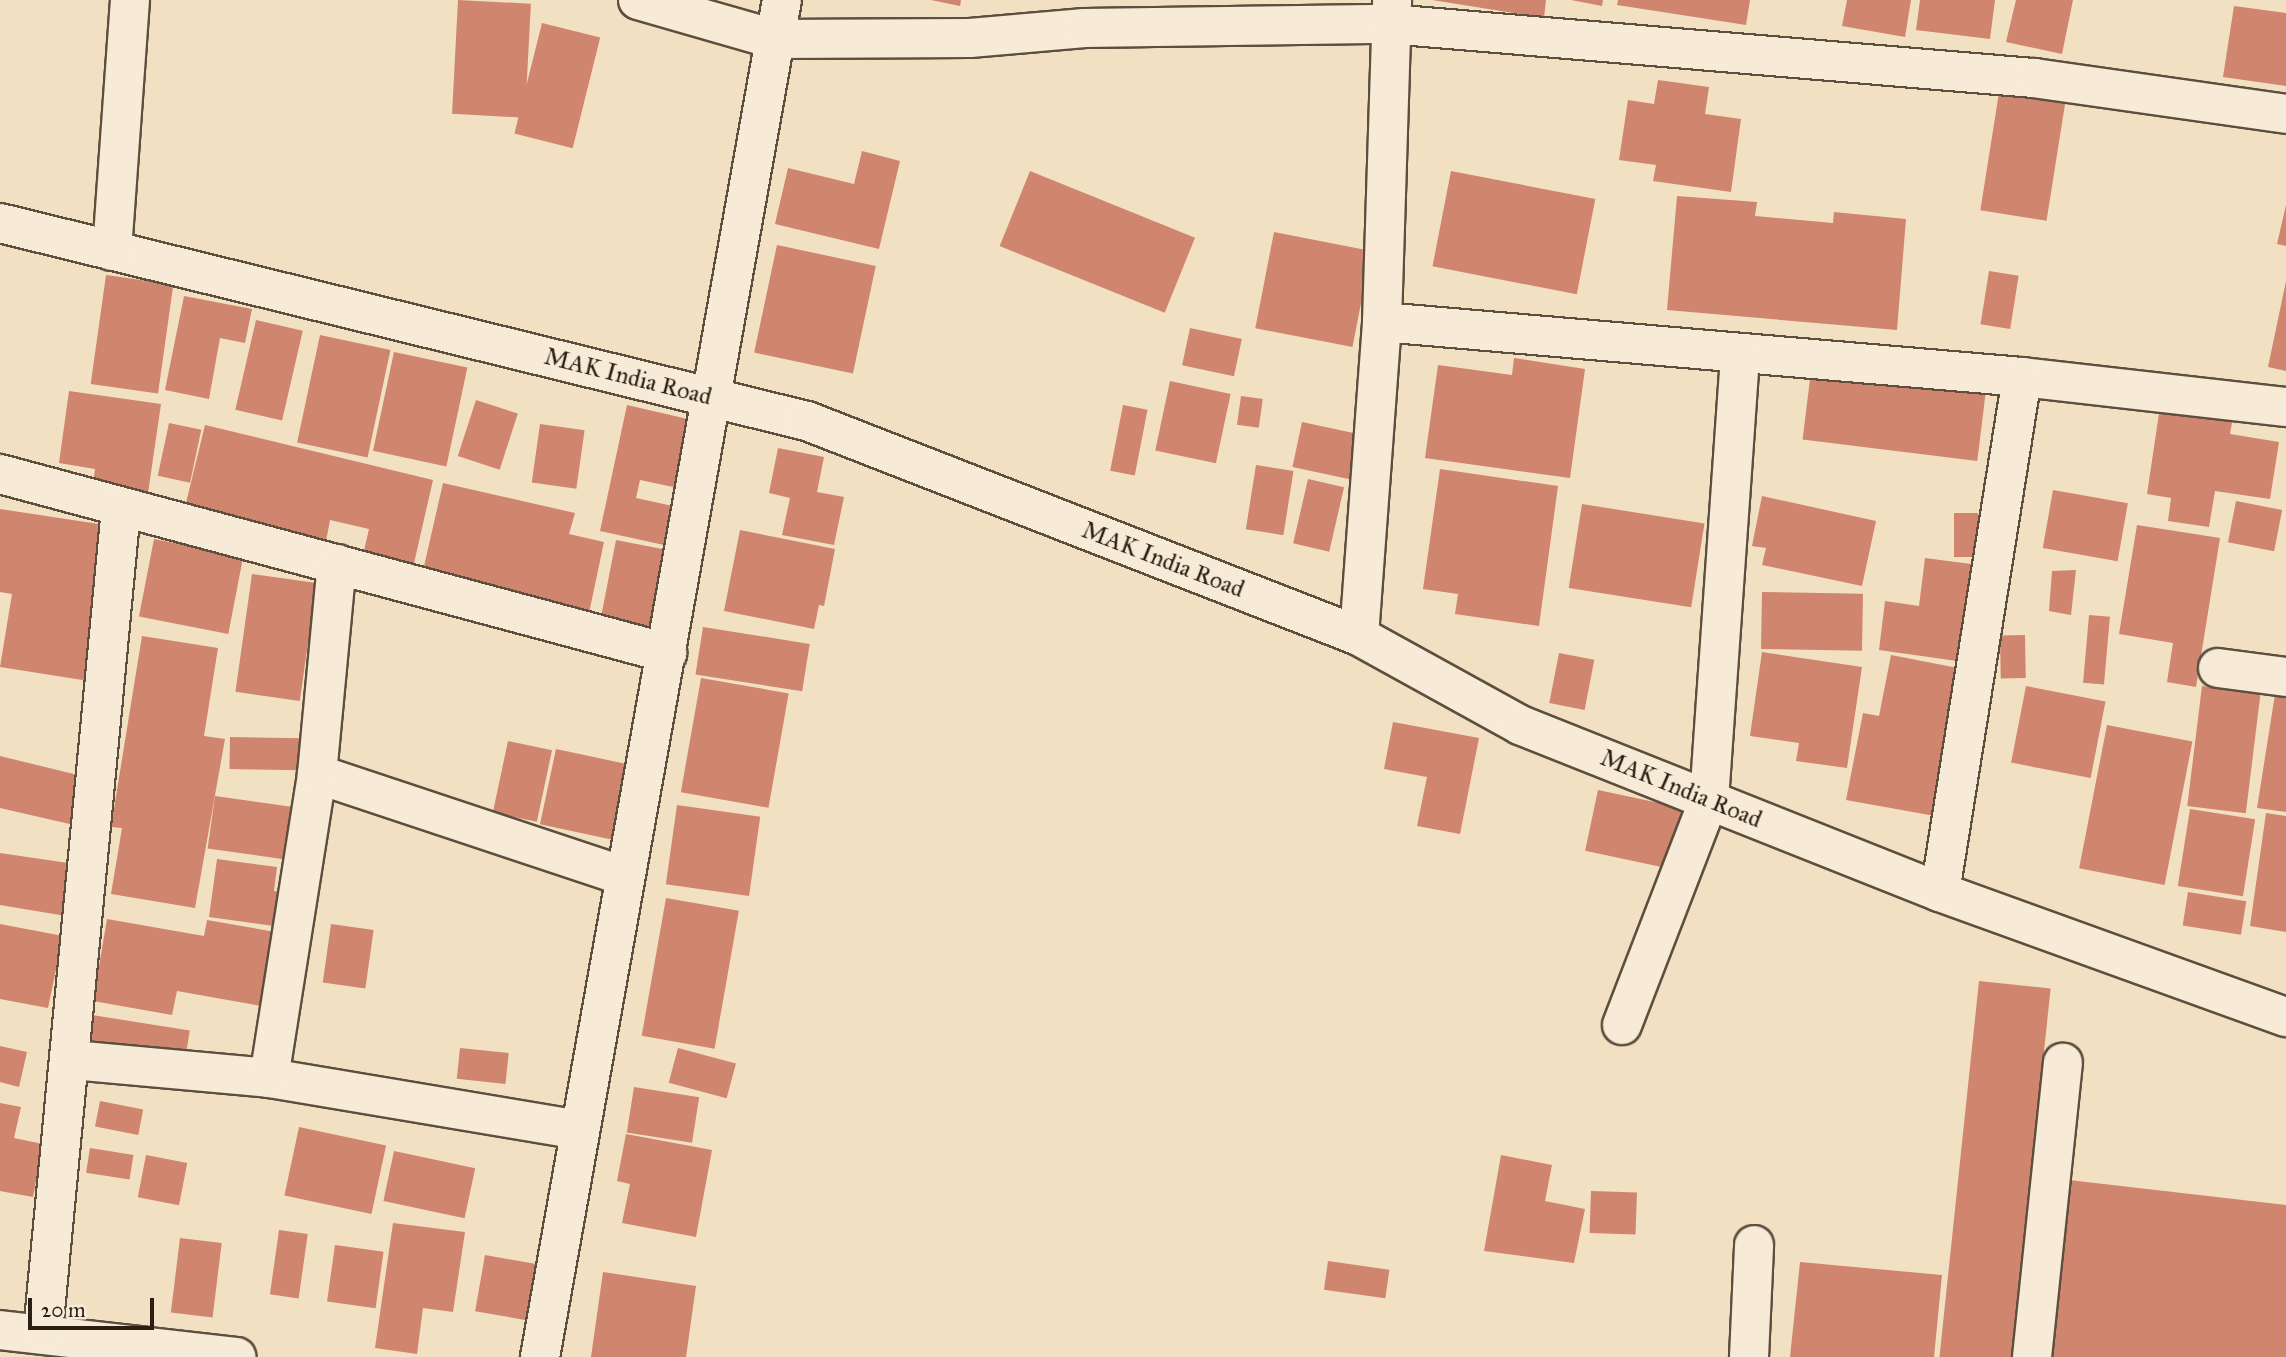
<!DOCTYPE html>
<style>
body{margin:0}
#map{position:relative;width:2286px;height:1357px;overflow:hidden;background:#f2e0c3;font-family:"IM FELL Great Primer",serif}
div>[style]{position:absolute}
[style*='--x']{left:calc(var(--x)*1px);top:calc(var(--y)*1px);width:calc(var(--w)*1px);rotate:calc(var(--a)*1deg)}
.building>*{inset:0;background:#cf856e;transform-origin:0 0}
.roads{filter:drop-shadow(2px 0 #5d4e3e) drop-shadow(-2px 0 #5d4e3e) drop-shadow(0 2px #5d4e3e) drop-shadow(0 -2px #5d4e3e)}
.minor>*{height:38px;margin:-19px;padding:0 19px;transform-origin:19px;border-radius:19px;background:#f7ebd8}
span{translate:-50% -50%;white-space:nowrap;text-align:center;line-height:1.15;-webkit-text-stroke:7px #f7ebd8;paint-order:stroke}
.street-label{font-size:24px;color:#2b1e12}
.scale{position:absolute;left:28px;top:1298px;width:126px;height:32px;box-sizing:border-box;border:4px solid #2b1e12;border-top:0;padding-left:9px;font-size:21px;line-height:24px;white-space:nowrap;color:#2b1e12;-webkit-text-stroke:5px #f7ebd8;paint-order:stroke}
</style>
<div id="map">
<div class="building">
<i style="left:458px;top:0;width:73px;height:114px;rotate:3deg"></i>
<i style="clip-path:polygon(931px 0,961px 0,960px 6px)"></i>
<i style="clip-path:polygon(1432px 0,1546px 0,1544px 18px)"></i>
<i style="clip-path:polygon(1571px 0,1603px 0,1602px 6px)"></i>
<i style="clip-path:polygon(1618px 0,1750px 0,1746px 25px,1617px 5px)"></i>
<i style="clip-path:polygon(1847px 0,1911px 0,1905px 37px,1842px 26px)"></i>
<i style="clip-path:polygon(1920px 0,1995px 0,1990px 39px,1916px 30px)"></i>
<i style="clip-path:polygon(2016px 0,2073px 0,2062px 54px,2006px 42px)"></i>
<i style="clip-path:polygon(2234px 6px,2286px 13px,2286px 86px,2223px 77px)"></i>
<i style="left:542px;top:23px;width:60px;height:114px;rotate:14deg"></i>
<i style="clip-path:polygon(1658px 80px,1709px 87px,1705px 114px,1741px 119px,1731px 192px,1653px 181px,1656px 165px,1619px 160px,1628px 100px,1654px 104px)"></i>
<i style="left:2001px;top:80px;width:67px;height:132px;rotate:9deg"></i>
<i style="clip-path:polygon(862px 151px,900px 161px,879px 249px,775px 224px,788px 168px,854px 184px)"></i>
<i style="left:1030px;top:171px;width:178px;height:81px;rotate:22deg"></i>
<i style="left:1451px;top:171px;width:147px;height:97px;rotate:11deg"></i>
<i style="clip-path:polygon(1677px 196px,1757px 202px,1755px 216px,1833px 223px,1834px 212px,1906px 219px,1897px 330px,1667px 310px)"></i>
<i style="clip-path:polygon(2286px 205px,2286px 246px,2277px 244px)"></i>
<i style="left:1274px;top:232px;width:99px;height:98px;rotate:11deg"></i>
<i style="left:777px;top:245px;width:101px;height:110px;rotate:12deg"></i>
<i style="left:1989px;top:271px;width:30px;height:54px;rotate:9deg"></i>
<i style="left:106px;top:275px;width:68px;height:110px;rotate:8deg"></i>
<i style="clip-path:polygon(2286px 281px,2286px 371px,2268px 367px)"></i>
<i style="clip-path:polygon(184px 296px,252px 309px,245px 343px,220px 338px,209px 399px,165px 390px)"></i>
<i style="left:256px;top:320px;width:48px;height:92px;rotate:13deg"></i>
<i style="left:1190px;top:328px;width:53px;height:38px;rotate:12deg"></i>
<i style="left:320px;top:335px;width:72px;height:110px;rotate:12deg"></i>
<i style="left:394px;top:352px;width:75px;height:101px;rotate:12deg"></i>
<i style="clip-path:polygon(1514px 358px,1585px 369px,1570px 478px,1425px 458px,1438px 365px,1512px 375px)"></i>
<i style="left:1811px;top:371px;width:176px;height:69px;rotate:7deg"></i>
<i style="left:1170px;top:381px;width:62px;height:71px;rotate:12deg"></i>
<i style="clip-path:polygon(69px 391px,161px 404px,147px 500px,92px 491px,95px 469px,59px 463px)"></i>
<i style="left:1241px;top:396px;width:22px;height:29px;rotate:8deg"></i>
<i style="left:476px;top:400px;width:44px;height:59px;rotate:18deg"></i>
<i style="clip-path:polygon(2161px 400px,2234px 411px,2230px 434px,2279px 442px,2270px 499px,2215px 491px,2209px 527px,2168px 521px,2171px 498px,2147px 494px)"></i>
<i style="clip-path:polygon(627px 405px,692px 420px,678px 488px,640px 480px,636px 498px,673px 506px,664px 545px,600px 531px)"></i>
<i style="left:1123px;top:405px;width:25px;height:67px;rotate:11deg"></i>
<i style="left:1302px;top:422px;width:67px;height:46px;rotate:12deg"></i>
<i style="left:169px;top:423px;width:33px;height:54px;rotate:12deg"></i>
<i style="left:540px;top:424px;width:45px;height:59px;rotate:8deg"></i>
<i style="clip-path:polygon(205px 425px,433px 480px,412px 572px,362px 559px,369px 529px,330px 520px,326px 541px,185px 507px)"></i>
<i style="clip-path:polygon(778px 448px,824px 457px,817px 492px,844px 497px,834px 545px,782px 535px,790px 498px,769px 493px)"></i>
<i style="left:1256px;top:465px;width:38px;height:65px;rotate:9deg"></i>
<i style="clip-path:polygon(1440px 469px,1558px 486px,1539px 626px,1455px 614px,1458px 594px,1423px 589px)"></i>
<i style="left:1308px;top:479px;width:37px;height:66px;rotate:13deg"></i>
<i style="clip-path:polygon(443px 483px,575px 513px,569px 534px,604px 542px,589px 613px,422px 575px)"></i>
<i style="left:2053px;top:490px;width:76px;height:59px;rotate:10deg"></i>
<i style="clip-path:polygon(1762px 496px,1876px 521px,1862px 586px,1762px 565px,1766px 548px,1752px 546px)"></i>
<i style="left:2236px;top:501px;width:47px;height:42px;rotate:11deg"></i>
<i style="left:1582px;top:504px;width:124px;height:85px;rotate:9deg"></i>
<i style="clip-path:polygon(0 509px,112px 526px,89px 681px,0 667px,12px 594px,0 592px)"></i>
<i style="left:1954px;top:513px;width:24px;height:44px"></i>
<i style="clip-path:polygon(2137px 525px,2220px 538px,2196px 687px,2167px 682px,2173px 643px,2119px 634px)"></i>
<i style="clip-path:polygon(740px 530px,835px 549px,824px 606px,819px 605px,814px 629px,724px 611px)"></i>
<i style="left:154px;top:539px;width:91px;height:79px;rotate:11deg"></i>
<i style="left:616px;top:540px;width:51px;height:82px;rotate:11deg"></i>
<i style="clip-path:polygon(1925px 558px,1971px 564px,1957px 661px,1879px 650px,1885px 601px,1919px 606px)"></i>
<i style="clip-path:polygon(2076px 570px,2071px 615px,2049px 611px,2052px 571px)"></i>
<i style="left:252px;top:574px;width:65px;height:119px;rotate:8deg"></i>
<i style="left:1762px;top:592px;width:101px;height:57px;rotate:1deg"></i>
<i style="left:2089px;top:615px;width:21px;height:68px;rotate:5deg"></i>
<i style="left:703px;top:627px;width:108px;height:48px;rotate:9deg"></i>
<i style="left:2025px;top:635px;width:43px;height:25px;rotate:89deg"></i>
<i style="clip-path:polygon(142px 636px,218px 648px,204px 736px,225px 739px,195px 908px,111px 894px,122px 828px,111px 827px)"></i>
<i style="clip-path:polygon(1762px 652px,1862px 667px,1847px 768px,1796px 761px,1799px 743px,1750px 736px)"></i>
<i style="left:1559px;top:653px;width:36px;height:51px;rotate:11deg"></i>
<i style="clip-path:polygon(1891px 655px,1963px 669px,1935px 816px,1846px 800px,1863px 713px,1879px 716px)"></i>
<i style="left:701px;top:678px;width:89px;height:116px;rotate:10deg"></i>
<i style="left:2026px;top:686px;width:81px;height:78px;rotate:11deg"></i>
<i style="left:2202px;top:686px;width:59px;height:121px;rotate:7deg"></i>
<i style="clip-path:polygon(2276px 688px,2286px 690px,2286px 812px,2257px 808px)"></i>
<i style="clip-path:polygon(1393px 722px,1479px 738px,1460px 834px,1417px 826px,1427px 777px,1384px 769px)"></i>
<i style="left:2107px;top:725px;width:87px;height:146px;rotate:11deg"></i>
<i style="left:230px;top:737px;width:72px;height:32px;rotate:1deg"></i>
<i style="left:508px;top:741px;width:45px;height:73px;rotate:12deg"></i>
<i style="left:556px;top:749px;width:79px;height:77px;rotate:12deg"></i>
<i style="clip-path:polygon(0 756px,86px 777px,74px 825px,0 808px)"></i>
<i style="left:1598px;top:790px;width:89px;height:62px;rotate:12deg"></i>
<i style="left:215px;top:796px;width:77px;height:53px;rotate:8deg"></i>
<i style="left:677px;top:805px;width:84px;height:80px;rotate:8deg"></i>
<i style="left:2190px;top:809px;width:66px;height:78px;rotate:9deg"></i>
<i style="clip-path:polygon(2266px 813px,2286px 816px,2286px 932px,2250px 926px)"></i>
<i style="clip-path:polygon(0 853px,75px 864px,66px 916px,0 905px)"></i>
<i style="clip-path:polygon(217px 859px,277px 867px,274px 891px,285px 892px,281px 927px,209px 917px)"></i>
<i style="left:2188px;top:892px;width:59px;height:34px;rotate:9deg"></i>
<i style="left:666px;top:898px;width:74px;height:140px;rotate:10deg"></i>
<i style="clip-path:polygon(107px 919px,204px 936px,207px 920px,281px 933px,267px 1007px,177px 991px,172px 1015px,93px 1001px)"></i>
<i style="clip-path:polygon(0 924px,63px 936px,48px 1008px,0 999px)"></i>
<i style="left:331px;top:924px;width:43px;height:59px;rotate:8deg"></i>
<i style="left:1979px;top:981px;width:72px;height:378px;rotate:6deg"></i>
<i style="left:92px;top:1015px;width:99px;height:33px;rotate:9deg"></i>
<i style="clip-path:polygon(0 1046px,27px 1052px,19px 1087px,0 1082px)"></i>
<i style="left:460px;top:1048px;width:49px;height:31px;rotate:6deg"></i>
<i style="left:678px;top:1048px;width:60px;height:36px;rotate:15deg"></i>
<i style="left:634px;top:1087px;width:66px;height:46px;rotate:9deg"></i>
<i style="left:100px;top:1101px;width:44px;height:26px;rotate:11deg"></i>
<i style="clip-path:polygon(0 1103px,21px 1107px,14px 1138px,43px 1144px,33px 1197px,0 1191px)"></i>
<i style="left:299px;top:1127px;width:89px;height:70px;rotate:12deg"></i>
<i style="clip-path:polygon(626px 1134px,712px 1150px,696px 1237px,622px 1223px,630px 1184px,617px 1181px)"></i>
<i style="left:90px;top:1148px;width:44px;height:25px;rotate:9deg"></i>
<i style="left:394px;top:1151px;width:83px;height:51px;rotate:12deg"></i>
<i style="left:146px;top:1155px;width:42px;height:43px;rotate:11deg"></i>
<i style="clip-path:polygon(1501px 1155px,1552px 1165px,1545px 1201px,1585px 1209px,1574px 1263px,1484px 1251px)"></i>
<i style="clip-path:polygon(2069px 1180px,2286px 1205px,2286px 1357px,2048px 1357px)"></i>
<i style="left:1591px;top:1191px;width:46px;height:42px;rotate:2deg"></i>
<i style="clip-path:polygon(393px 1223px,465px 1232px,453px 1312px,423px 1308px,417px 1354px,375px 1348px)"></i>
<i style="left:279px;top:1230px;width:29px;height:65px;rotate:8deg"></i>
<i style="left:180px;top:1238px;width:42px;height:75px;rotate:7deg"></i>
<i style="left:335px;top:1245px;width:49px;height:57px;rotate:8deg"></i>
<i style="left:485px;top:1255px;width:55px;height:57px;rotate:10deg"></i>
<i style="left:1328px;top:1261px;width:62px;height:29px;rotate:8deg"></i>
<i style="clip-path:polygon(1800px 1262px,1942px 1275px,1934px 1357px,1790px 1357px)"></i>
<i style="clip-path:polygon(603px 1272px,696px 1286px,686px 1357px,591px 1357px)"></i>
</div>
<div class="roads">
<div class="minor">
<i style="--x:638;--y:0;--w:141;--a:16"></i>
<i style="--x:774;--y:39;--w:196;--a:-0.3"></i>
<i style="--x:970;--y:38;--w:115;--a:-5"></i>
<i style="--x:1085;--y:28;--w:304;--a:-0.8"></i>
<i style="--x:1389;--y:24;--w:647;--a:4.79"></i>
<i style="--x:2034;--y:78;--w:255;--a:8.1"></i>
<i style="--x:0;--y:223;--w:831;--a:13.79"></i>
<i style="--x:807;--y:421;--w:592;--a:21.28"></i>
<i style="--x:1359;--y:636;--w:184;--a:28.9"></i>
<i style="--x:1520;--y:725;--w:452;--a:21.7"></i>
<i style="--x:1940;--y:892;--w:368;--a:19.9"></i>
<i style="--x:112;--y:251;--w:252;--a:-85.9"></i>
<i style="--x:1382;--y:322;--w:642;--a:4.91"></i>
<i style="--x:2022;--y:377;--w:266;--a:6.5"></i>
<i style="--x:0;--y:474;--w:691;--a:15.02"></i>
<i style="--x:1359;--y:636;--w:315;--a:-85.8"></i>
<i style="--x:1382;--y:322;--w:322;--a:-88.2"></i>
<i style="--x:2218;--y:668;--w:69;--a:7.5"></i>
<i style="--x:317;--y:774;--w:324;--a:18.4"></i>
<i style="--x:1940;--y:892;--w:521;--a:-80.95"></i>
<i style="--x:1622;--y:1025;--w:241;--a:-68.9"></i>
<i style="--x:1709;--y:800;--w:448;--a:-86"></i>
<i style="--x:72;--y:1060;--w:198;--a:5.2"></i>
<i style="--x:269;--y:1078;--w:314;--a:9.5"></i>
<i style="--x:269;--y:1078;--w:308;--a:-81"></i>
<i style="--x:317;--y:774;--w:211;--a:-84.6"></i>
<i style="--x:0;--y:1330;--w:238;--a:6.5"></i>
<i style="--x:43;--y:1332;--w:828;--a:-84.59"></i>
<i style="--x:540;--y:1357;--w:1378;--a:-79.89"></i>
<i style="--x:1749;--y:1357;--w:112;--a:-87.4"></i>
<i style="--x:2032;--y:1357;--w:296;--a:-84"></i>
</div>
</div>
<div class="street-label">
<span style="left:628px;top:377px;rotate:14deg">MAK India Road</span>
<span style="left:1163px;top:560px;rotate:21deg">MAK India Road</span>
<span style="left:1681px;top:789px;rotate:22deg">MAK India Road</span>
</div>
<div class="scale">20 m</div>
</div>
